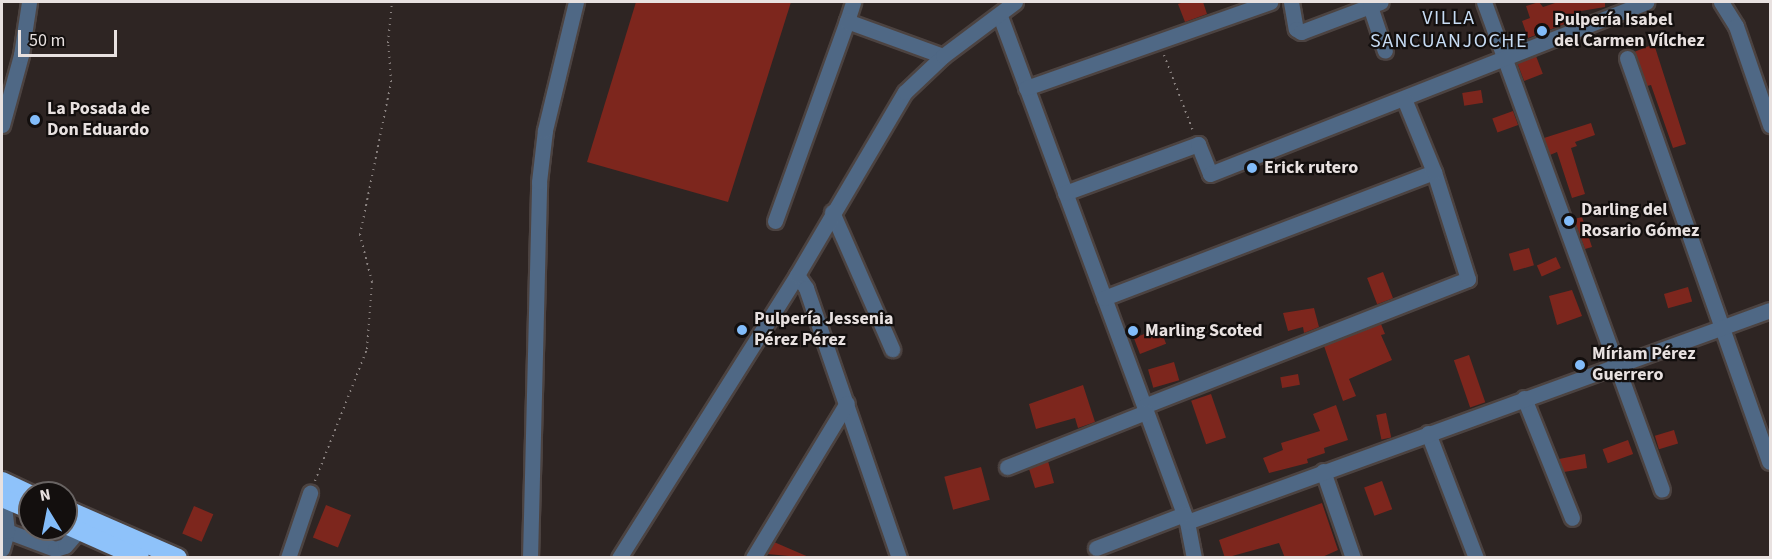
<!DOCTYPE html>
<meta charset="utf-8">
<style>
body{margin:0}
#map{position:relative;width:1772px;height:559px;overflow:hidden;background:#2e2523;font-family:"Source Sans 3",sans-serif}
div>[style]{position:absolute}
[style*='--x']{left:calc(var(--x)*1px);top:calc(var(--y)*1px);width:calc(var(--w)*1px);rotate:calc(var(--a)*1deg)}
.building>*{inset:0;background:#7d261d;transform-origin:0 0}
.path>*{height:2px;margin-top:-1px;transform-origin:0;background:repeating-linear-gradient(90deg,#89817f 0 1.5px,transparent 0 6px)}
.roads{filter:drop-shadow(2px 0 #4c4341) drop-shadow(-2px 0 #4c4341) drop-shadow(0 2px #4c4341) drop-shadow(0 -2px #4c4341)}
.minor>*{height:15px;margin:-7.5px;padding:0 7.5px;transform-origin:7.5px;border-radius:7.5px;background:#4f6885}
.highway>*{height:18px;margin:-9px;padding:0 9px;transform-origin:9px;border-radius:9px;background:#8ec2fa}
.dots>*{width:16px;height:16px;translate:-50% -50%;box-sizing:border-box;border:3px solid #130f0e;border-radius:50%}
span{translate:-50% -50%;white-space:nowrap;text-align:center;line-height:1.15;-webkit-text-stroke:4.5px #130f0e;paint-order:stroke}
.poi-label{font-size:18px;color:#e8e1e0;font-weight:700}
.left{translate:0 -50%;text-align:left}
.neighbourhood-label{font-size:20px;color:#c7dcf4;letter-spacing:1.5px}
.frame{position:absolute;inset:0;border:3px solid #e8e1e0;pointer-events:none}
.north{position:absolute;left:18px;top:481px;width:60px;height:60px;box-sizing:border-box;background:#130f0e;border:2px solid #686362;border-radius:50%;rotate:350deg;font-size:16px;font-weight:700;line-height:24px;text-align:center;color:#e8e1e0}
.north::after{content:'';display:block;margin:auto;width:21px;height:27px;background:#82bcfa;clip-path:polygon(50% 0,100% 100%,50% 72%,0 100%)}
.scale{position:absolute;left:18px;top:30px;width:99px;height:27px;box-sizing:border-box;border:3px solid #e8e1e0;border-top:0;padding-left:8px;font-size:18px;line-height:21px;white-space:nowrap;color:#e8e1e0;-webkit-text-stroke:4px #130f0e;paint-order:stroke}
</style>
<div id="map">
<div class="building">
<i style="clip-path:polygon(636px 2px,791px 2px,728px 202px,587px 162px)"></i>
<i style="clip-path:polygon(1184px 2px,1203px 2px,1207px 14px,1185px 22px,1178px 4px)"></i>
<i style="clip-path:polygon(1539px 2px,1543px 7px,1558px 2px,1605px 2px,1605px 7px,1575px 12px,1578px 19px,1528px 38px,1522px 21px,1530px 18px,1526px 6px)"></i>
<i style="clip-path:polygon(1654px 44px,1686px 144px,1673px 148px,1651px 85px,1647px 86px,1634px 52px)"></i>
<i style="left:1536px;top:56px;width:19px;height:20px;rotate:69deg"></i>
<i style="left:1481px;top:90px;width:13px;height:19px;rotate:81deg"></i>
<i style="left:1513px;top:111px;width:15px;height:22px;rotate:70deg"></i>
<i style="clip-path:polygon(1591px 123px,1595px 135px,1575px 142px,1577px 146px,1571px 148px,1585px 194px,1572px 198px,1557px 152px,1550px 155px,1544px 138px)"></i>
<i style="clip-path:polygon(1582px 217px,1592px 247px,1585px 249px,1574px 219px)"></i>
<i style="left:1529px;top:248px;width:18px;height:21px;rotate:74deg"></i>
<i style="left:1556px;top:257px;width:12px;height:21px;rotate:66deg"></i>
<i style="left:1383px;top:272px;width:28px;height:17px;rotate:69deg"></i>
<i style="left:1688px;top:287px;width:15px;height:25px;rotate:74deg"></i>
<i style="clip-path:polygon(1572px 290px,1582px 316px,1557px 325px,1549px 296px)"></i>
<i style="clip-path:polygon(1314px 308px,1319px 327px,1304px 333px,1303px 327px,1288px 331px,1283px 313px)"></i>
<i style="clip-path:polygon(1381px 324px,1385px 334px,1381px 335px,1392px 360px,1349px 379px,1356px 396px,1343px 401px,1324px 346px)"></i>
<i style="left:1160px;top:328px;width:17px;height:28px;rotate:69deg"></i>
<i style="left:1469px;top:355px;width:50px;height:16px;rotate:71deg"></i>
<i style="left:1174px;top:362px;width:19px;height:27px;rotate:74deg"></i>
<i style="left:1298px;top:374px;width:11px;height:18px;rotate:80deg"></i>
<i style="clip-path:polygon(1083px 385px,1095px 422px,1078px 428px,1075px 418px,1036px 429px,1029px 404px)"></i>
<i style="left:1211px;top:394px;width:46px;height:21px;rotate:71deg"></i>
<i style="clip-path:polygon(1336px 405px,1348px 440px,1324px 448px,1325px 453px,1307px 459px,1308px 463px,1269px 473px,1263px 458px,1283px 450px,1281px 443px,1320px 431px,1313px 414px)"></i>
<i style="left:1386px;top:413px;width:25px;height:10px;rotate:78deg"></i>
<i style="left:1674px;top:430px;width:14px;height:20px;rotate:73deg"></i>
<i style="left:1628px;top:440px;width:15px;height:27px;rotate:70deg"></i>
<i style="clip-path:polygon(1585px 454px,1587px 468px,1564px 472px,1559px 459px)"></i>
<i style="clip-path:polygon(1048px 461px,1054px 483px,1035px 488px,1029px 469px)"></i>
<i style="left:981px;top:467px;width:34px;height:38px;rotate:75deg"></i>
<i style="left:1382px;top:481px;width:30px;height:19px;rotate:70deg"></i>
<i style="clip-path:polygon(1322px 503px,1338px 550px,1320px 558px,1285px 558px,1279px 543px,1225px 558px,1219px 540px)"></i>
<i style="left:326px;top:505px;width:27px;height:35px;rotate:22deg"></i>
<i style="left:194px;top:506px;width:21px;height:30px;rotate:23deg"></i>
<i style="clip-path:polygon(774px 542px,811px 558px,767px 554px)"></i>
</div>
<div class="path">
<i style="--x:1164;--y:55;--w:81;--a:69.1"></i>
<i style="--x:315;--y:481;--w:142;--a:-68.5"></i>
<i style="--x:367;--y:349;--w:67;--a:-85.7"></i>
<i style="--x:372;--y:282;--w:49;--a:-104.3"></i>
<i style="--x:360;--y:235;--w:156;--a:-78.5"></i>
<i style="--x:391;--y:82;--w:39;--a:-94"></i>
<i style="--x:388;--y:43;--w:41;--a:-84.4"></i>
</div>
<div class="roads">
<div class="minor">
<i style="--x:1291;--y:2;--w:27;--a:80"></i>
<i style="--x:1296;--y:29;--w:6;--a:31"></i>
<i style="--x:1301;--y:32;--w:85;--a:-20.6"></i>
<i style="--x:1484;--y:2;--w:519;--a:69.96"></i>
<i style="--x:1721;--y:2;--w:28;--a:58"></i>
<i style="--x:1736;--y:26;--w:105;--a:71"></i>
<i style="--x:1370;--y:6;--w:47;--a:71.6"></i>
<i style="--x:1000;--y:16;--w:539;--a:69.72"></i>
<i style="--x:1187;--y:522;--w:37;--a:79"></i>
<i style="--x:847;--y:21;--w:20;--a:-72"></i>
<i style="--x:1627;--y:58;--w:428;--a:70.6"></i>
<i style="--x:1026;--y:88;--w:259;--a:-19.4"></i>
<i style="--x:2;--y:125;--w:73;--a:-74.8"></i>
<i style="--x:21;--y:55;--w:54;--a:-81.4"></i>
<i style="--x:1065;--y:193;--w:142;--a:-20.2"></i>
<i style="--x:1198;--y:144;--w:32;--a:68"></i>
<i style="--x:1210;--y:174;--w:469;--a:-21.5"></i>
<i style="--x:832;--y:212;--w:150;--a:66.3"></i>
<i style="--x:775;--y:221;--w:213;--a:-70.2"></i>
<i style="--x:847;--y:21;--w:102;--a:20"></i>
<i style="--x:797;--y:275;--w:16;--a:55"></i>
<i style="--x:806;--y:288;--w:286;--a:71"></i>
<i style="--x:1104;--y:298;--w:353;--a:-20.9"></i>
<i style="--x:1524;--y:398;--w:129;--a:68.2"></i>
<i style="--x:1144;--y:406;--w:348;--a:-21.4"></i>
<i style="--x:1468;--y:279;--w:112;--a:-107.6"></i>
<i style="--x:1434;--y:172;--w:79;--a:-112.3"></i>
<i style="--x:1428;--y:433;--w:134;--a:69"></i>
<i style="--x:1007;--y:467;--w:149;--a:-21.6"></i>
<i style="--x:1323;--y:471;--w:92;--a:71"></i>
<i style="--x:1187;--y:522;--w:620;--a:-19.98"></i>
<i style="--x:7;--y:531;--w:51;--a:20.6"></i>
<i style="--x:55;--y:549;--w:10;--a:-17"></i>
<i style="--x:65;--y:546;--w:20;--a:-49"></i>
<i style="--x:1096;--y:548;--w:94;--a:-21.1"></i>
<i style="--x:2;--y:549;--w:19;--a:-74"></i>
<i style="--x:7;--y:531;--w:33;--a:-97"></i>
<i style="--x:288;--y:558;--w:69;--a:-71.3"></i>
<i style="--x:530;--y:558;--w:376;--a:-88.6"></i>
<i style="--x:539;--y:182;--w:52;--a:-83.4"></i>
<i style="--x:545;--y:130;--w:132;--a:-76.4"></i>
<i style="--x:619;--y:558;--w:334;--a:-57.8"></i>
<i style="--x:797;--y:275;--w:212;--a:-59.5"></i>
<i style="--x:905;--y:92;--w:52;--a:-43.5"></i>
<i style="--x:943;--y:56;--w:90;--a:-36.9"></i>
<i style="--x:753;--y:558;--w:181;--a:-58.8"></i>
</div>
<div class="highway">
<i style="--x:2;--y:481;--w:31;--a:25"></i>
<i style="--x:2;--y:498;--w:30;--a:23"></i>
<i style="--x:66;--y:509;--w:122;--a:23.6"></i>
<i style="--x:66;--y:525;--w:81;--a:24"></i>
</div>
</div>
<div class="dots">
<i style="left:1542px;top:31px;background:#82bcfa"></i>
<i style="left:35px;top:120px;background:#82bcfa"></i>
<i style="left:1252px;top:168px;background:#82bcfa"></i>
<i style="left:1569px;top:221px;background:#82bcfa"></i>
<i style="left:742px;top:330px;background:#82bcfa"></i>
<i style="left:1133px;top:331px;background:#82bcfa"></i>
<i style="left:1580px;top:365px;background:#82bcfa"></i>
</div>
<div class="poi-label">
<span class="left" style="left:1554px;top:31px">Pulpería Isabel<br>del Carmen Vílchez</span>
<span class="left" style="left:47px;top:120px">La Posada de<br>Don Eduardo</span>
<span class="left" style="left:1264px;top:168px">Erick rutero</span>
<span class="left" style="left:1581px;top:221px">Darling del<br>Rosario Gómez</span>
<span class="left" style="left:754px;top:330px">Pulpería Jessenia<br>Pérez Pérez</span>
<span class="left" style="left:1145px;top:331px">Marling Scoted</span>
<span class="left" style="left:1592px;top:365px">Míriam Pérez<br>Guerrero</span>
</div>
<div class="neighbourhood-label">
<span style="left:1449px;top:30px">VILLA<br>SANCUANJOCHE</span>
</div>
<div class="frame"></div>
<div class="north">N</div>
<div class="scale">50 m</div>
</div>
